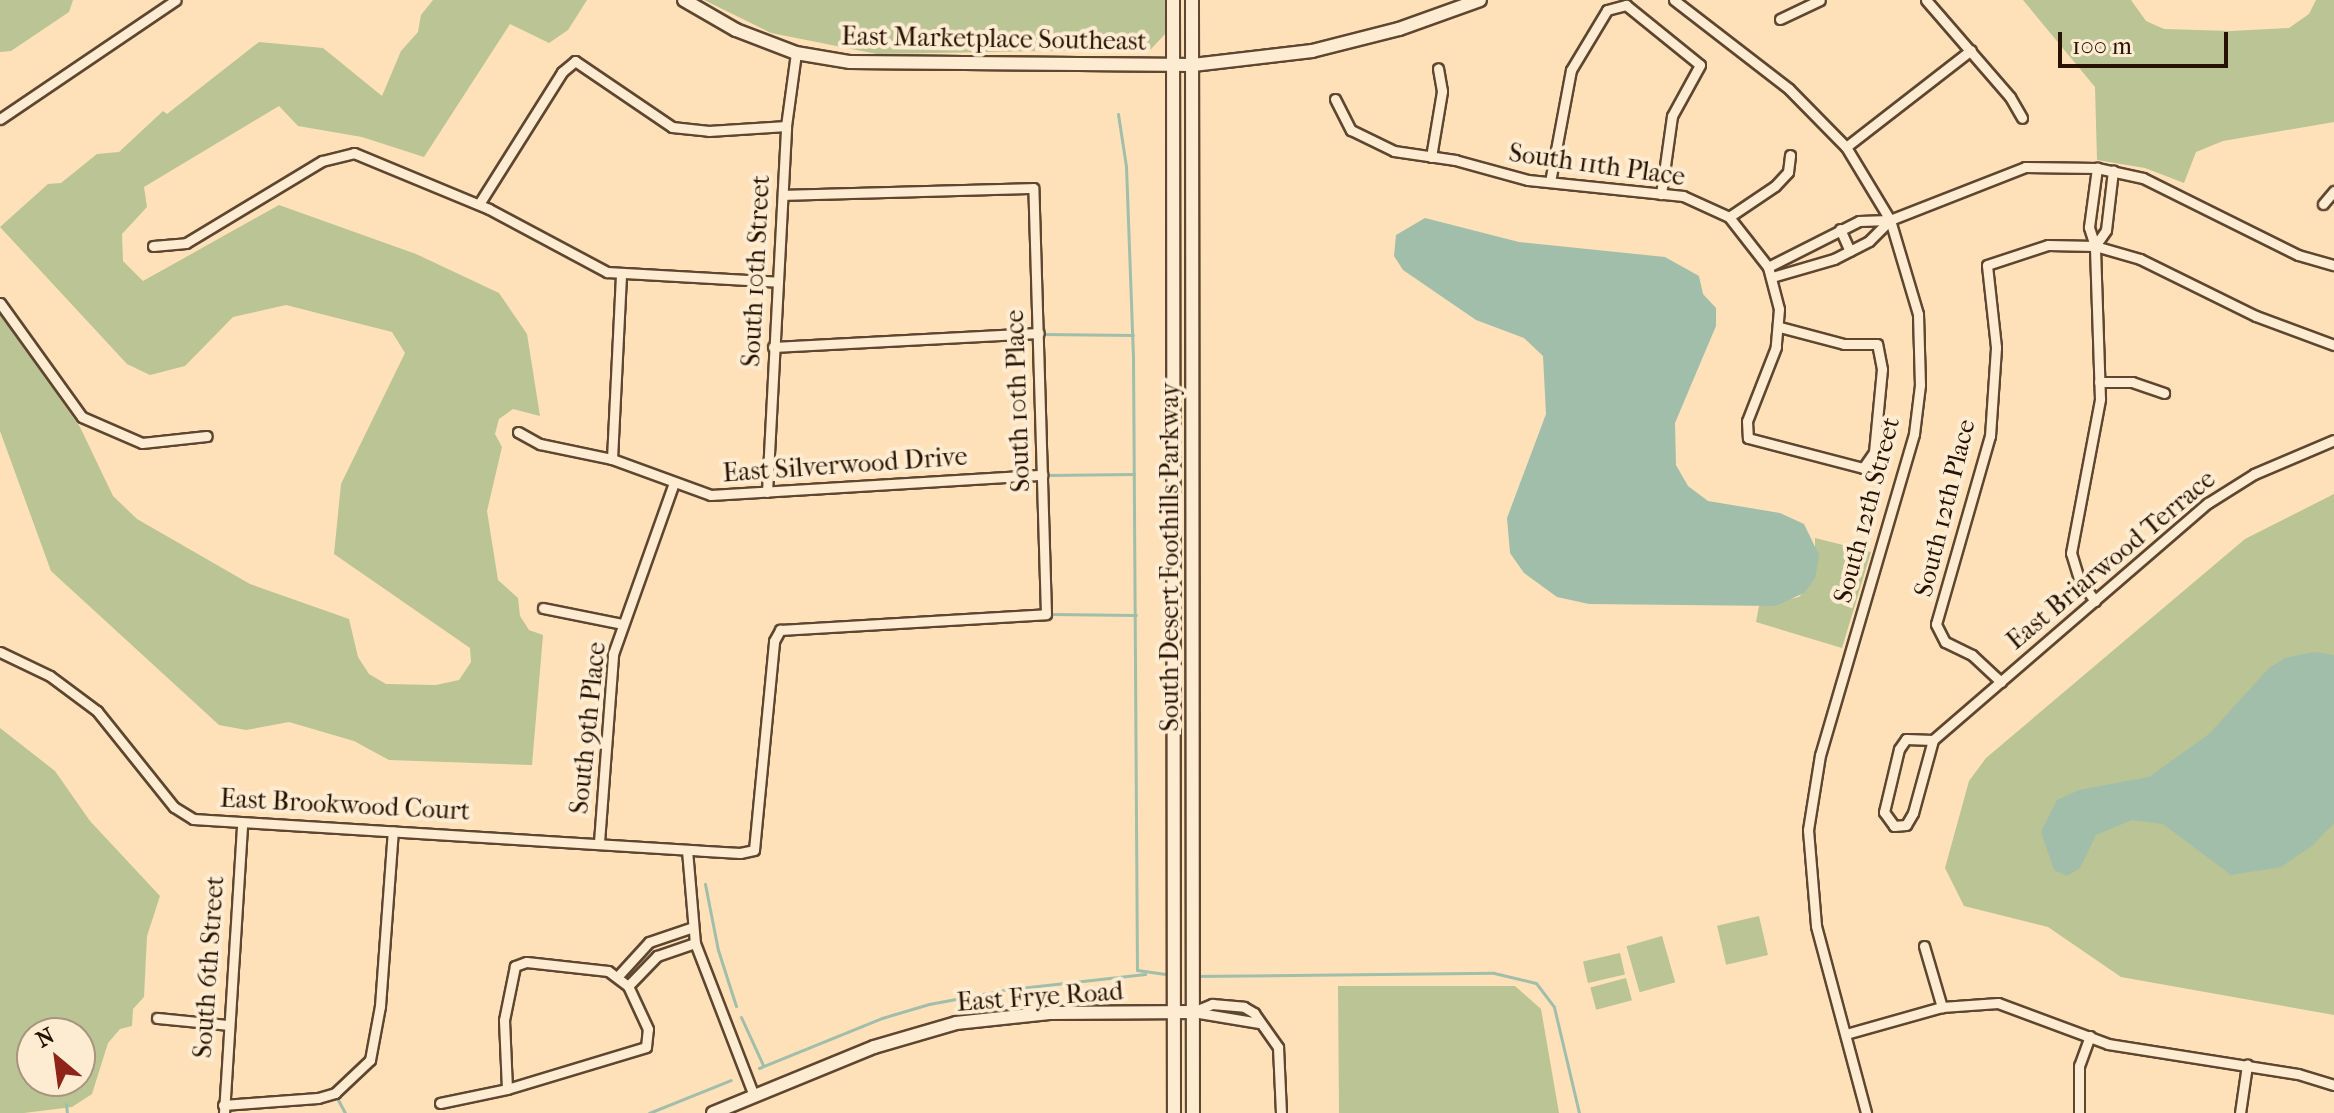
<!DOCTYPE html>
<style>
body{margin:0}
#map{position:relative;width:2334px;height:1113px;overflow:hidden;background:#fee1b9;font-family:"IM FELL French Canon",serif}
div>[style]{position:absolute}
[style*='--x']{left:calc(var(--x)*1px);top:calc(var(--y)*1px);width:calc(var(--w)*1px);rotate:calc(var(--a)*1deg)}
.green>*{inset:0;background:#bac494;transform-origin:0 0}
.water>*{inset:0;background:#a1beaa}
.stream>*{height:3px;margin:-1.5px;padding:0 1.5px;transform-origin:1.5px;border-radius:1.5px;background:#a1beaa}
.roads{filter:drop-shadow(2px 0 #5e4630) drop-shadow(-2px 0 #5e4630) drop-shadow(0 2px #5e4630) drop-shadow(0 -2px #5e4630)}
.street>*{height:9px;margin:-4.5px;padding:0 4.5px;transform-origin:4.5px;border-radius:4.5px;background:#feecd2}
.secondary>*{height:12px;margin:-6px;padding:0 6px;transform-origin:6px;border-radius:6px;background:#feecd2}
span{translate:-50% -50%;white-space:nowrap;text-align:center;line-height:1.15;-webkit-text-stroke:8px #feecd2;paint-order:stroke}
.street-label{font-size:26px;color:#281203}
.north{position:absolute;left:16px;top:1017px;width:80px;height:80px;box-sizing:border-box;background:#feecd2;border:2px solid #a8957f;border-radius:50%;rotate:331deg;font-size:22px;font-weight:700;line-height:32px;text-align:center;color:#281203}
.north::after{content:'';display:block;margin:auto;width:28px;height:36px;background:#8f2418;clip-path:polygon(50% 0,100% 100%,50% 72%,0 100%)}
.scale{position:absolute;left:2058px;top:32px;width:170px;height:36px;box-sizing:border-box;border:4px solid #281203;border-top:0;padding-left:10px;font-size:24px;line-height:28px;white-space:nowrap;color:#281203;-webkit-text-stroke:6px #feecd2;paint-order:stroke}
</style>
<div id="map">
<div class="green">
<i style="clip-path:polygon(0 0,73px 0,69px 12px,11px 51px,0 52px)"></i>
<i style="clip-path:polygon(433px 0,587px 0,568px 30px,549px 43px,510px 24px,424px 157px,362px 137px,298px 126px,279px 106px,144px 187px,147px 207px,122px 234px,123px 261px,143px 281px,279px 205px,416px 254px,499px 293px,527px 334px,540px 416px,513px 409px,499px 419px,495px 434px,502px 447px,487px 511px,498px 580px,518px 598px,520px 616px,529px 630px,543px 635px,532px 765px,389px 760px,354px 741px,289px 722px,246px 730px,219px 725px,51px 571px,0 431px,0 315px,80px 427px,113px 496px,137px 519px,250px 584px,349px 619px,358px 657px,369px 674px,386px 684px,436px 685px,459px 680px,471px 662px,470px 648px,334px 554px,341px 484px,405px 353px,392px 332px,286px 305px,233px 317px,185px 366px,150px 375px,127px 364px,0 227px,48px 184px,61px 183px,97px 154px,119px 152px,163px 111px,167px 114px,259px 42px,323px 48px,382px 96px,401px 51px,418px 32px,421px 15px)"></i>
<i style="clip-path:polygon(704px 0,1166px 0,1166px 33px,1151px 49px,877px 54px,771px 33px)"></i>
<i style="clip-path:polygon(2023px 0,2131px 0,2146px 21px,2164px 29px,2231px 31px,2289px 28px,2309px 14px,2316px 0,2334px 0,2334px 122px,2223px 141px,2196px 152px,2184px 183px,2145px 168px,2097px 160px,2095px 87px)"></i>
<i style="clip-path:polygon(2334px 494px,2334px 1015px,2121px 977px,2048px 927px,1964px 906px,1945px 868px,1969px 781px,1986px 758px,2245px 539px)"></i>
<i style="clip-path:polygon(1815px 538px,1871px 552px,1842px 648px,1756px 622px,1759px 606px,1799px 597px,1815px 579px)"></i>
<i style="clip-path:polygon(evenodd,0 728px,55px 771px,90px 821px,160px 896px,147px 936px,144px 997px,133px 1009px,132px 1026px,120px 1029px,108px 1043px,92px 1094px,72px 1107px,24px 1113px,0 1113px,0 728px,32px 1033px,80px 1033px,80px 1081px,32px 1081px,32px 1033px)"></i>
<i style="left:1759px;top:916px;width:40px;height:43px;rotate:77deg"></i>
<i style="left:1662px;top:936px;width:48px;height:37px;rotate:74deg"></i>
<i style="left:1620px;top:953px;width:22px;height:38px;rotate:77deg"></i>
<i style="left:1626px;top:978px;width:23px;height:37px;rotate:75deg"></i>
<i style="clip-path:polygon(1338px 986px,1515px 986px,1541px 1009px,1559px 1113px,1339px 1113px)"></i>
</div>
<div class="water">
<i style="clip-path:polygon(1425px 218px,1519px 242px,1665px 257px,1699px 276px,1703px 294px,1716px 308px,1716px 326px,1675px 423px,1676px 465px,1688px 486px,1708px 501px,1780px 513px,1804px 524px,1819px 555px,1815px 579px,1804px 593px,1775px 606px,1589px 604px,1557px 597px,1524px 573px,1510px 553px,1507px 518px,1546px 414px,1543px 356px,1524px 338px,1476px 320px,1403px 270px,1394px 256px,1396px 235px)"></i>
<i style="clip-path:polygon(2314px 652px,2334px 655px,2334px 823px,2312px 846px,2281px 867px,2231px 875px,2163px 824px,2132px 820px,2096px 835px,2080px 868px,2067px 876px,2054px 870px,2041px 832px,2057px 800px,2079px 790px,2149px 777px,2209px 734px,2269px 668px,2285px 658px)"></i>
</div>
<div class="stream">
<i style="--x:1118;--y:114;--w:53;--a:81.3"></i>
<i style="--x:1126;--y:166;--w:189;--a:87.9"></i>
<i style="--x:1133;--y:355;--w:615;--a:89.63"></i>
<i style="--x:1137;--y:970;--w:34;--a:8"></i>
<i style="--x:1042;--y:334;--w:91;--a:0.6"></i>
<i style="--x:1046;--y:475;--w:88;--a:-0.7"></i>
<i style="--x:1050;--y:614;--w:86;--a:0.7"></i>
<i style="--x:705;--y:884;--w:67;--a:78.9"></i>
<i style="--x:718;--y:950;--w:59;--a:72.2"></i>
<i style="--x:1195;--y:976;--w:299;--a:-0.6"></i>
<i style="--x:1494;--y:973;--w:43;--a:13.4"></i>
<i style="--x:1536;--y:983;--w:30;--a:53"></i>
<i style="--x:1554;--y:1007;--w:109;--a:76.7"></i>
<i style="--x:741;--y:1017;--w:53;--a:65.4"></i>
<i style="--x:759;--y:1068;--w:133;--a:-22.1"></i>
<i style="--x:882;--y:1018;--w:49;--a:-16.6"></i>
<i style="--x:929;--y:1004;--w:82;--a:-10.5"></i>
<i style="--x:1010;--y:989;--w:136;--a:-6.3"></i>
<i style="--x:336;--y:1096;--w:19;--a:62"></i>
<i style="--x:66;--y:1104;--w:9;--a:84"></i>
<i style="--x:649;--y:1113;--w:88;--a:-21.9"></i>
</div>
<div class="roads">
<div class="street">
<i style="--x:1674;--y:0;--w:145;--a:37.7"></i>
<i style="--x:1789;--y:89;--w:81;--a:45.5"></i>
<i style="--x:1846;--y:147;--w:85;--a:58.9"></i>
<i style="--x:1890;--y:220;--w:98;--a:73.4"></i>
<i style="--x:1918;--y:314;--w:71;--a:88.4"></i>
<i style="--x:1920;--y:385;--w:49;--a:97"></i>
<i style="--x:1914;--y:434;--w:334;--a:106.3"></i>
<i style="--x:1820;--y:755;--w:76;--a:99.1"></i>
<i style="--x:1808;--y:830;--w:96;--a:85.2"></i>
<i style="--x:1816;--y:926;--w:194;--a:75"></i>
<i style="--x:1926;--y:0;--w:128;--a:49.1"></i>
<i style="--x:2010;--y:97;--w:24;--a:60"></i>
<i style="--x:1780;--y:19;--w:44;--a:-25.4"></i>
<i style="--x:1335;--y:99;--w:35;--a:63"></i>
<i style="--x:1351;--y:130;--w:48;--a:26"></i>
<i style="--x:1394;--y:151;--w:62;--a:8.4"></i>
<i style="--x:1455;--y:160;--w:76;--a:15.3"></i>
<i style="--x:1528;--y:180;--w:156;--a:5.9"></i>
<i style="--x:1683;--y:196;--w:51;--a:24.5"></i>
<i style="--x:1729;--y:217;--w:63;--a:52"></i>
<i style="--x:1768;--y:267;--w:43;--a:75.3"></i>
<i style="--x:1779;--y:309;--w:38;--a:95"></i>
<i style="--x:1776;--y:347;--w:79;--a:111.4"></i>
<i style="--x:1747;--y:421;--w:17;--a:87"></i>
<i style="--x:1748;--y:438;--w:119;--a:14.6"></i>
<i style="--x:1863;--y:468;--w:19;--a:-55"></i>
<i style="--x:1874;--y:452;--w:83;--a:-84.5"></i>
<i style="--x:1882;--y:369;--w:25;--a:-101"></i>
<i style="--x:1877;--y:344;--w:33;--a:180"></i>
<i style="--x:1844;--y:344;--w:66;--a:-165.1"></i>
<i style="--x:0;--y:119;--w:212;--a:-34.1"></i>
<i style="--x:1846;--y:147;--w:158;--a:-37.8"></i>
<i style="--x:1431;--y:157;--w:67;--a:-80.5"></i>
<i style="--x:1442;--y:91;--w:23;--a:-100"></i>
<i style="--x:1550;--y:182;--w:114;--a:-79.4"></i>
<i style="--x:1571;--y:70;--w:70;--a:-59"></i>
<i style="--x:1607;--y:10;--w:20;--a:-15"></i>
<i style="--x:1626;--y:5;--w:95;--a:39"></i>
<i style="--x:1700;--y:65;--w:58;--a:118.8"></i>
<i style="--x:1672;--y:116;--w:79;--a:98"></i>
<i style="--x:479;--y:204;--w:156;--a:-57.8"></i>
<i style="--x:562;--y:72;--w:17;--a:-40"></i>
<i style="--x:575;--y:61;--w:117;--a:34.2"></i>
<i style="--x:672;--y:127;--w:37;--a:6"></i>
<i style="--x:709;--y:131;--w:77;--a:-3.7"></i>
<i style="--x:2323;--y:204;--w:17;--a:-50"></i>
<i style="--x:1729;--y:217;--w:55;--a:-34"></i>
<i style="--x:1775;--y:186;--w:19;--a:-47"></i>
<i style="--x:1788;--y:172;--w:17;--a:-83"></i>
<i style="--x:1840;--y:229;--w:24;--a:66"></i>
<i style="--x:153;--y:246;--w:33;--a:-5"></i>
<i style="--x:186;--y:243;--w:159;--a:-31.1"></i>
<i style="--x:322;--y:161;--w:33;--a:-14"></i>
<i style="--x:354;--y:153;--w:146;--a:22.5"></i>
<i style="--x:489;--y:209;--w:134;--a:28.1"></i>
<i style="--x:607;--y:272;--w:171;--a:3.3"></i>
<i style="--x:2095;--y:246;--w:19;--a:-55"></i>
<i style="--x:2106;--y:230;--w:60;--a:-83.3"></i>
<i style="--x:1768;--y:267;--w:102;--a:-26.8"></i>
<i style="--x:1859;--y:221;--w:31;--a:-2"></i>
<i style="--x:1772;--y:277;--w:65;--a:-16.2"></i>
<i style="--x:1834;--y:259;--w:39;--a:-27"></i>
<i style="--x:1869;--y:241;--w:30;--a:-45"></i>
<i style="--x:1890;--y:220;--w:145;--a:-21.4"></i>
<i style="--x:2025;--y:167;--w:72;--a:0.8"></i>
<i style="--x:2097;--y:168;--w:47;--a:12.3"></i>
<i style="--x:2143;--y:178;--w:173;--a:26.4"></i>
<i style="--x:2298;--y:255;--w:37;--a:16"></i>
<i style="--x:0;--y:303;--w:140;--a:54.3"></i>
<i style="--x:82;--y:417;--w:65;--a:23.4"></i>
<i style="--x:142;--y:443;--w:65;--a:-6.1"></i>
<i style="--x:773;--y:347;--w:266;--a:-3"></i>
<i style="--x:2099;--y:382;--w:33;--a:0"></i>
<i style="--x:2132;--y:382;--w:34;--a:19"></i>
<i style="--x:518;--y:432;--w:25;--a:29"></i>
<i style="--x:540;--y:444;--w:74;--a:11.8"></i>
<i style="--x:612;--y:459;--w:105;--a:20"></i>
<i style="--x:711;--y:495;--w:332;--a:-3.5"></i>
<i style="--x:612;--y:459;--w:185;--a:-87.2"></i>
<i style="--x:767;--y:492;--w:366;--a:-87"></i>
<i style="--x:786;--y:126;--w:74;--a:-82.2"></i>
<i style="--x:2095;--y:601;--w:27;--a:-126"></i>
<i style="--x:2079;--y:579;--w:27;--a:-107"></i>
<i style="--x:2071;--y:553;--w:157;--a:-79.3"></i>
<i style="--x:2100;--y:399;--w:153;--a:-91.9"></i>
<i style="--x:2095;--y:246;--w:20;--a:-108"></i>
<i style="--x:2089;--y:227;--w:60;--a:-82.3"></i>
<i style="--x:543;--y:608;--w:81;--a:11.4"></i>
<i style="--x:0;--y:652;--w:55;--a:25.6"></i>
<i style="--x:50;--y:676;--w:59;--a:36.7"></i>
<i style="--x:97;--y:711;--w:123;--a:51.3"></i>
<i style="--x:174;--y:807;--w:22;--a:32"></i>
<i style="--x:193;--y:819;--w:548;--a:3.56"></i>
<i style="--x:740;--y:853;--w:14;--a:-12"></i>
<i style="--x:754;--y:850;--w:210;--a:-84.5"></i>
<i style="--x:774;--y:641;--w:13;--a:-61"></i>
<i style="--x:780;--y:630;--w:266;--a:-3.4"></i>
<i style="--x:1046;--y:614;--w:426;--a:-91.7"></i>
<i style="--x:1033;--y:188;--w:249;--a:178.4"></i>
<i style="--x:2001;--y:682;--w:40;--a:-137"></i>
<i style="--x:1972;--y:655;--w:30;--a:-154"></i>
<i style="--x:1945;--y:642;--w:20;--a:-117"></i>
<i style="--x:1936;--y:624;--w:196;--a:-74"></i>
<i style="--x:1990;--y:436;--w:89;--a:-86.1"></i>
<i style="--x:1996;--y:347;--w:82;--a:-96.3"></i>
<i style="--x:1987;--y:265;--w:64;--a:-18.2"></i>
<i style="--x:2048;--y:245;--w:47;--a:1.2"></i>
<i style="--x:2095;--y:246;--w:47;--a:16.1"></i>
<i style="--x:2140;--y:259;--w:129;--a:26.2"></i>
<i style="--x:2256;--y:316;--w:83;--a:20.4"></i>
<i style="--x:1933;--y:740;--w:27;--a:-178"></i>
<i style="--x:1906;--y:739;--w:12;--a:125"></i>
<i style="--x:1899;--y:749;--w:65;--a:103.4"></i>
<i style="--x:1884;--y:812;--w:17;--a:54"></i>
<i style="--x:1894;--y:826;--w:12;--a:-5"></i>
<i style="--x:1906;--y:825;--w:14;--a:-60"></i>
<i style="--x:1913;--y:813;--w:76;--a:-74.7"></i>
<i style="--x:1933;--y:740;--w:363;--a:-40.8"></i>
<i style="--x:2208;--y:503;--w:54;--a:-32.2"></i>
<i style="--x:2254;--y:474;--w:87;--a:-23"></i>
<i style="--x:599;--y:842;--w:189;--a:-85.7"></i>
<i style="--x:613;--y:654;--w:182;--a:-70.4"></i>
<i style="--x:687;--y:850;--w:93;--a:85.1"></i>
<i style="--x:695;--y:943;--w:164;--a:68.9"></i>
<i style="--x:1924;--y:946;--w:64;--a:73.6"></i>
<i style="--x:618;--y:976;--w:46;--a:-47.6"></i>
<i style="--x:649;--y:942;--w:46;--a:-18.8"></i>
<i style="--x:628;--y:986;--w:42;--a:-46"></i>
<i style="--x:657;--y:956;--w:40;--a:-18.9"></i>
<i style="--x:1193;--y:1012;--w:21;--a:-23"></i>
<i style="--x:1212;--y:1004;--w:32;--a:5"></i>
<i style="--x:1244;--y:1007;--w:12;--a:31"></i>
<i style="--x:1254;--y:1013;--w:42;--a:54.8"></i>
<i style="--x:1278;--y:1047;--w:66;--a:87.4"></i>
<i style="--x:1193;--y:1012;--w:67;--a:9.5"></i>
<i style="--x:157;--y:1018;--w:71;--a:5.6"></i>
<i style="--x:1846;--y:1034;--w:100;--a:-15.7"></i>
<i style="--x:1942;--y:1007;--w:56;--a:-4.1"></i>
<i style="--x:1998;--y:1003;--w:117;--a:20.4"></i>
<i style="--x:2108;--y:1044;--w:192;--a:9"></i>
<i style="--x:2298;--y:1074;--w:38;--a:17"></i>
<i style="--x:440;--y:1103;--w:68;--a:-11.8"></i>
<i style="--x:507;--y:1089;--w:145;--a:-16.8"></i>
<i style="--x:646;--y:1047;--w:18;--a:-84"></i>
<i style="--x:648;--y:1029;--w:47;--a:-114.9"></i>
<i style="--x:628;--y:986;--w:25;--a:-143"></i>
<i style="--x:608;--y:971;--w:82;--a:-173.7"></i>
<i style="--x:526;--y:962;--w:12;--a:160"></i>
<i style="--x:515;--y:966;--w:55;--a:101.5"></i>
<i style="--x:504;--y:1020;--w:69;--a:87.5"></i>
<i style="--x:223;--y:1105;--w:95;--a:-4.2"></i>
<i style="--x:318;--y:1098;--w:18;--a:-16"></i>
<i style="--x:335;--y:1093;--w:48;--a:-43.3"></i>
<i style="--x:370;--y:1060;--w:55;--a:-79.5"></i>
<i style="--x:380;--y:1006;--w:175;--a:-85.8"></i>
<i style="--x:224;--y:1113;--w:290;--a:-86.4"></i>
<i style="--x:2079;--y:1113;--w:47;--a:-90"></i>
<i style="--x:2079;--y:1066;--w:32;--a:-70"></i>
<i style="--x:2240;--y:1113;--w:49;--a:-81.7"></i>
</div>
<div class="secondary">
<i style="--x:684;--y:0;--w:60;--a:30"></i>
<i style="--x:736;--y:30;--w:64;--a:21"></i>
<i style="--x:796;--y:53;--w:55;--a:9.5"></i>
<i style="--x:850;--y:62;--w:343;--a:0.5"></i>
<i style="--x:1193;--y:65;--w:120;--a:-6.7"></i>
<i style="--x:1312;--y:51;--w:90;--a:-14.2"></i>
<i style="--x:1399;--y:29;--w:86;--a:-19.7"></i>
<i style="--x:1173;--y:0;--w:1113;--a:89.95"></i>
<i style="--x:1192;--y:0;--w:1113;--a:89.95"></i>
<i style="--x:713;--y:1113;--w:174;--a:-22.3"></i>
<i style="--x:874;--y:1047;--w:85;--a:-16.3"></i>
<i style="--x:956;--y:1023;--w:94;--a:-6.1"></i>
<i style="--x:1049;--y:1013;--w:144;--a:-0.4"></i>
</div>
</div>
<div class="street-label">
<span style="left:994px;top:39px;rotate:1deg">East Marketplace Southeast</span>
<span style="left:1597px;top:165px;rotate:8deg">South 11th Place</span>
<span style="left:756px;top:271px;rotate:-87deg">South 10th Street</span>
<span style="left:1018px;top:401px;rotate:-92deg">South 10th Place</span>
<span style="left:845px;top:465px;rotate:-4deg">East Silverwood Drive</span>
<span style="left:1945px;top:508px;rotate:-76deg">South 12th Place</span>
<span style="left:1867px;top:510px;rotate:-75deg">South 12th Street</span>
<span style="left:1170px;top:557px;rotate:-90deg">South Desert Foothills Parkway</span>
<span style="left:2111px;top:560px;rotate:-40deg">East Briarwood Terrace</span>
<span style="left:588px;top:728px;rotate:-84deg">South 9th Place</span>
<span style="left:345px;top:805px;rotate:3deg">East Brookwood Court</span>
<span style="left:209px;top:967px;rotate:-86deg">South 6th Street</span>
<span style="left:1040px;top:997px;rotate:-4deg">East Frye Road</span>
</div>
<div class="north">N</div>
<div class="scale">100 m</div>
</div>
